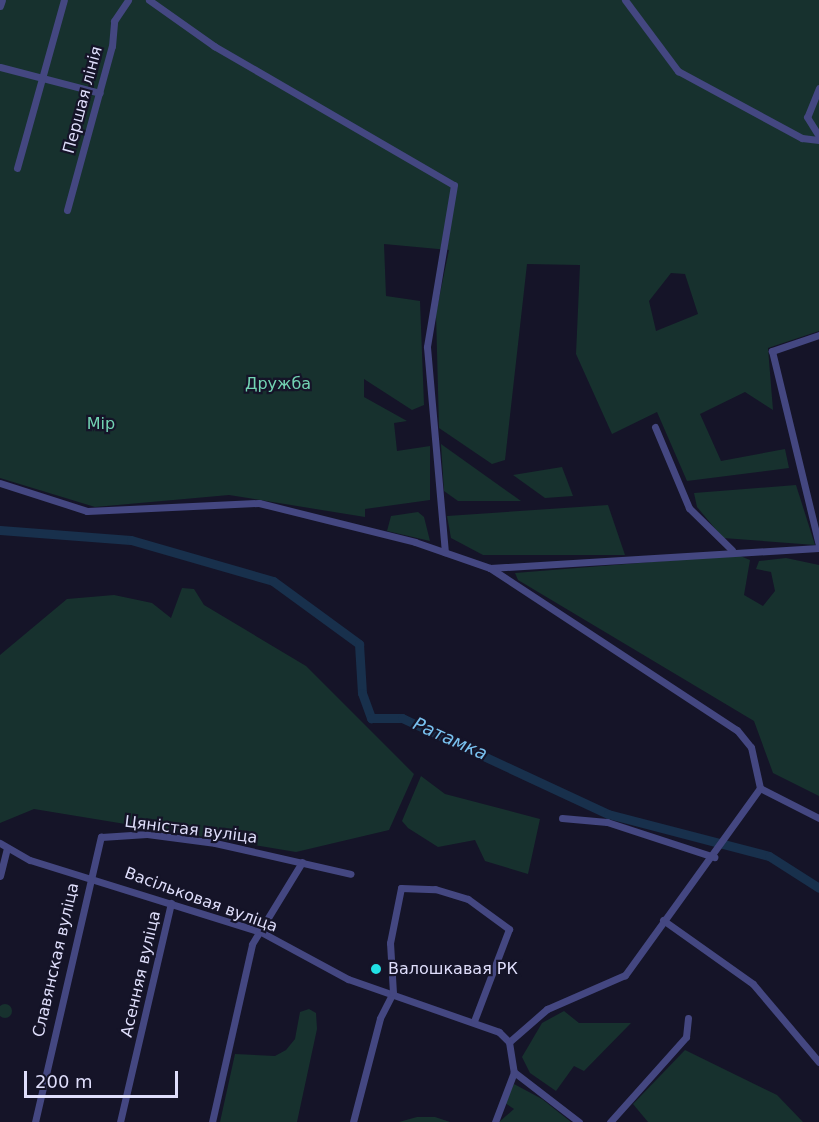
<!DOCTYPE html>
<meta charset="utf-8">
<style>
body{margin:0}
#map{position:relative;width:819px;height:1122px;overflow:hidden;background:#151428;font-family:"DejaVu Sans",sans-serif}
div>[style]{position:absolute}
[style*='--x']{left:calc(var(--x)*1px);top:calc(var(--y)*1px);width:calc(var(--w)*1px);rotate:calc(var(--a)*1deg)}
.green>*{inset:0;background:#17312e}
.round{border-radius:50%}
.river>*{height:9px;margin:-4.5px;padding:0 4.5px;transform-origin:4.5px;border-radius:4.5px;background:#18304c}
.minor>*{height:7px;margin:-3.5px;padding:0 3.5px;transform-origin:3.5px;border-radius:3.5px;background:#444781}
.dots>*{width:16px;height:16px;translate:-50% -50%;box-sizing:border-box;border:3px solid #151428;border-radius:50%}
span{translate:-50% -50%;white-space:nowrap;text-align:center;line-height:1.15;-webkit-text-stroke:4.5px #151428;paint-order:stroke}
.street-label{font-size:16px;color:#dfdefb}
.park-label{font-size:16px;color:#72d3b3}
.poi-label{font-size:16px;color:#dfdefb}
.left{translate:0 -50%;text-align:left}
.water-label{font-size:18px;color:#79c1ef;font-style:italic}
.scale{position:absolute;left:24px;top:1071px;width:154px;height:27px;box-sizing:border-box;border:3px solid #dfdefb;border-top:0;padding-left:8px;font-size:18px;line-height:21px;white-space:nowrap;color:#dfdefb;-webkit-text-stroke:4px #151428;paint-order:stroke}
</style>
<div id="map">
<div class="green">
<i style="clip-path:polygon(evenodd,0 0,819px 0,819px 331px,768px 348px,773px 410px,745px 392px,700px 414px,721px 461px,785px 449px,789px 468px,687px 481px,657px 412px,612px 434px,576px 354px,580px 265px,527px 264px,505px 460px,492px 464px,439px 428px,436px 313px,449px 250px,384px 244px,386px 296px,420px 301px,424px 405px,412px 410px,364px 379px,364px 397px,407px 421px,394px 423px,397px 451px,430px 446px,430px 500px,365px 509px,365px 517px,229px 495px,95px 507px,0 478px,0 0,671px 273px,685px 274px,698px 314px,656px 331px,649px 301px,671px 273px)"></i>
<i style="clip-path:polygon(441px 444px,521px 501px,458px 501px,444px 491px)"></i>
<i style="clip-path:polygon(562px 467px,573px 496px,545px 498px,513px 475px)"></i>
<i style="clip-path:polygon(796px 485px,815px 545px,723px 538px,697px 507px,694px 493px)"></i>
<i style="clip-path:polygon(608px 505px,625px 555px,483px 555px,451px 538px,447px 516px)"></i>
<i style="clip-path:polygon(418px 512px,424px 517px,430px 541px,387px 531px,391px 516px)"></i>
<i style="clip-path:polygon(738px 555px,750px 560px,744px 595px,763px 606px,775px 591px,771px 572px,756px 569px,759px 561px,786px 558px,819px 565px,819px 796px,773px 773px,754px 721px,518px 580px,515px 573px)"></i>
<i style="clip-path:polygon(182px 588px,194px 589px,204px 605px,306px 666px,414px 774px,389px 830px,296px 852px,34px 809px,0 823px,0 655px,67px 599px,114px 595px,152px 603px,171px 618px)"></i>
<i style="clip-path:polygon(421px 776px,445px 794px,540px 819px,528px 874px,485px 861px,475px 840px,438px 847px,408px 828px,402px 821px)"></i>
<i class="round" style="left:-2px;top:1004px;width:14px;height:14px"></i>
<i style="clip-path:polygon(309px 1009px,316px 1013px,317px 1029px,297px 1122px,220px 1122px,235px 1054px,275px 1056px,286px 1050px,295px 1039px,300px 1012px)"></i>
<i style="clip-path:polygon(564px 1011px,579px 1023px,631px 1023px,584px 1071px,574px 1066px,556px 1091px,530px 1073px,522px 1057px,542px 1023px)"></i>
<i style="clip-path:polygon(685px 1050px,777px 1095px,803px 1122px,648px 1122px,633px 1104px)"></i>
<i style="clip-path:polygon(514px 1084px,542px 1099px,571px 1122px,499px 1122px,514px 1109px,505px 1103px)"></i>
<i style="clip-path:polygon(417px 1117px,435px 1117px,450px 1122px,399px 1122px)"></i>
</div>
<div class="river">
<i style="--x:0;--y:530;--w:131;--a:4.4"></i>
<i style="--x:131;--y:540;--w:148;--a:16.1"></i>
<i style="--x:273;--y:581;--w:107;--a:36.2"></i>
<i style="--x:359;--y:644;--w:49;--a:86.5"></i>
<i style="--x:362;--y:693;--w:27;--a:70"></i>
<i style="--x:371;--y:718;--w:31;--a:0"></i>
<i style="--x:402;--y:718;--w:227;--a:25"></i>
<i style="--x:608;--y:814;--w:166;--a:14.6"></i>
<i style="--x:769;--y:856;--w:59;--a:32.6"></i>
</div>
<div class="minor">
<i style="--x:149;--y:0;--w:80;--a:35.3"></i>
<i style="--x:214;--y:46;--w:277;--a:30.1"></i>
<i style="--x:454;--y:185;--w:164;--a:99.5"></i>
<i style="--x:427;--y:347;--w:206;--a:85"></i>
<i style="--x:625;--y:0;--w:89;--a:53.3"></i>
<i style="--x:678;--y:71;--w:141;--a:28.4"></i>
<i style="--x:802;--y:138;--w:17;--a:7"></i>
<i style="--x:0;--y:6;--w:6;--a:-72"></i>
<i style="--x:0;--y:67;--w:103;--a:14.6"></i>
<i style="--x:819;--y:88;--w:31;--a:112"></i>
<i style="--x:807;--y:117;--w:22;--a:58"></i>
<i style="--x:17;--y:168;--w:174;--a:-74.4"></i>
<i style="--x:67;--y:210;--w:170;--a:-74.7"></i>
<i style="--x:112;--y:46;--w:25;--a:-85"></i>
<i style="--x:114;--y:21;--w:25;--a:-56"></i>
<i style="--x:819;--y:335;--w:50;--a:161.2"></i>
<i style="--x:772;--y:351;--w:201;--a:76.4"></i>
<i style="--x:655;--y:427;--w:88;--a:67.2"></i>
<i style="--x:689;--y:508;--w:60;--a:44.3"></i>
<i style="--x:0;--y:483;--w:91;--a:17.8"></i>
<i style="--x:87;--y:511;--w:172;--a:-2.7"></i>
<i style="--x:259;--y:503;--w:161;--a:14"></i>
<i style="--x:415;--y:542;--w:79;--a:19.1"></i>
<i style="--x:490;--y:568;--w:330;--a:-3.5"></i>
<i style="--x:490;--y:568;--w:295;--a:33.3"></i>
<i style="--x:737;--y:730;--w:22;--a:51"></i>
<i style="--x:751;--y:747;--w:42;--a:77.6"></i>
<i style="--x:760;--y:788;--w:231;--a:125.8"></i>
<i style="--x:625;--y:975;--w:85;--a:156.4"></i>
<i style="--x:547;--y:1009;--w:50;--a:139"></i>
<i style="--x:760;--y:788;--w:66;--a:27"></i>
<i style="--x:562;--y:818;--w:45;--a:5.1"></i>
<i style="--x:607;--y:822;--w:113;--a:18.1"></i>
<i style="--x:0;--y:843;--w:34;--a:30"></i>
<i style="--x:30;--y:860;--w:242;--a:17.3"></i>
<i style="--x:261;--y:932;--w:99;--a:28.4"></i>
<i style="--x:348;--y:979;--w:160;--a:19.3"></i>
<i style="--x:499;--y:1032;--w:14;--a:45"></i>
<i style="--x:509;--y:1042;--w:30;--a:81"></i>
<i style="--x:514;--y:1072;--w:82;--a:37.6"></i>
<i style="--x:0;--y:876;--w:29;--a:-76"></i>
<i style="--x:663;--y:920;--w:110;--a:35.4"></i>
<i style="--x:753;--y:984;--w:102;--a:49.8"></i>
<i style="--x:35;--y:1122;--w:293;--a:-77"></i>
<i style="--x:101;--y:837;--w:46;--a:-3.7"></i>
<i style="--x:147;--y:834;--w:69;--a:7.5"></i>
<i style="--x:215;--y:843;--w:139;--a:12.8"></i>
<i style="--x:120;--y:1122;--w:225;--a:-76.9"></i>
<i style="--x:212;--y:1122;--w:182;--a:-77.3"></i>
<i style="--x:252;--y:944;--w:96;--a:-58.6"></i>
<i style="--x:353;--y:1122;--w:107;--a:-75.4"></i>
<i style="--x:380;--y:1018;--w:28;--a:-63"></i>
<i style="--x:393;--y:993;--w:50;--a:-93.4"></i>
<i style="--x:390;--y:943;--w:56;--a:-78.7"></i>
<i style="--x:401;--y:888;--w:34;--a:2"></i>
<i style="--x:435;--y:889;--w:34;--a:17"></i>
<i style="--x:468;--y:899;--w:51;--a:36.2"></i>
<i style="--x:509;--y:929;--w:98;--a:110.8"></i>
<i style="--x:495;--y:1122;--w:53;--a:-69.2"></i>
<i style="--x:610;--y:1122;--w:114;--a:-48.2"></i>
<i style="--x:686;--y:1037;--w:19;--a:-84"></i>
</div>
<div class="dots">
<i style="left:376px;top:969px;background:#21e0e4"></i>
</div>
<div class="street-label">
<span style="left:83px;top:100px;rotate:-75deg">Першая лінія</span>
<span style="left:191px;top:830px;rotate:7deg">Цяністая вуліца</span>
<span style="left:201px;top:900px;rotate:20deg">Васільковая вуліца</span>
<span style="left:56px;top:960px;rotate:-77deg">Славянская вуліца</span>
<span style="left:141px;top:974px;rotate:-77deg">Асенняя вуліца</span>
</div>
<div class="park-label">
<span style="left:278px;top:384px">Дружба</span>
<span style="left:101px;top:424px">Мір</span>
</div>
<div class="poi-label">
<span class="left" style="left:388px;top:969px">Валошкавая РК</span>
</div>
<div class="water-label">
<span style="left:450px;top:739px;rotate:24deg">Ратамка</span>
</div>
<div class="scale">200 m</div>
</div>
